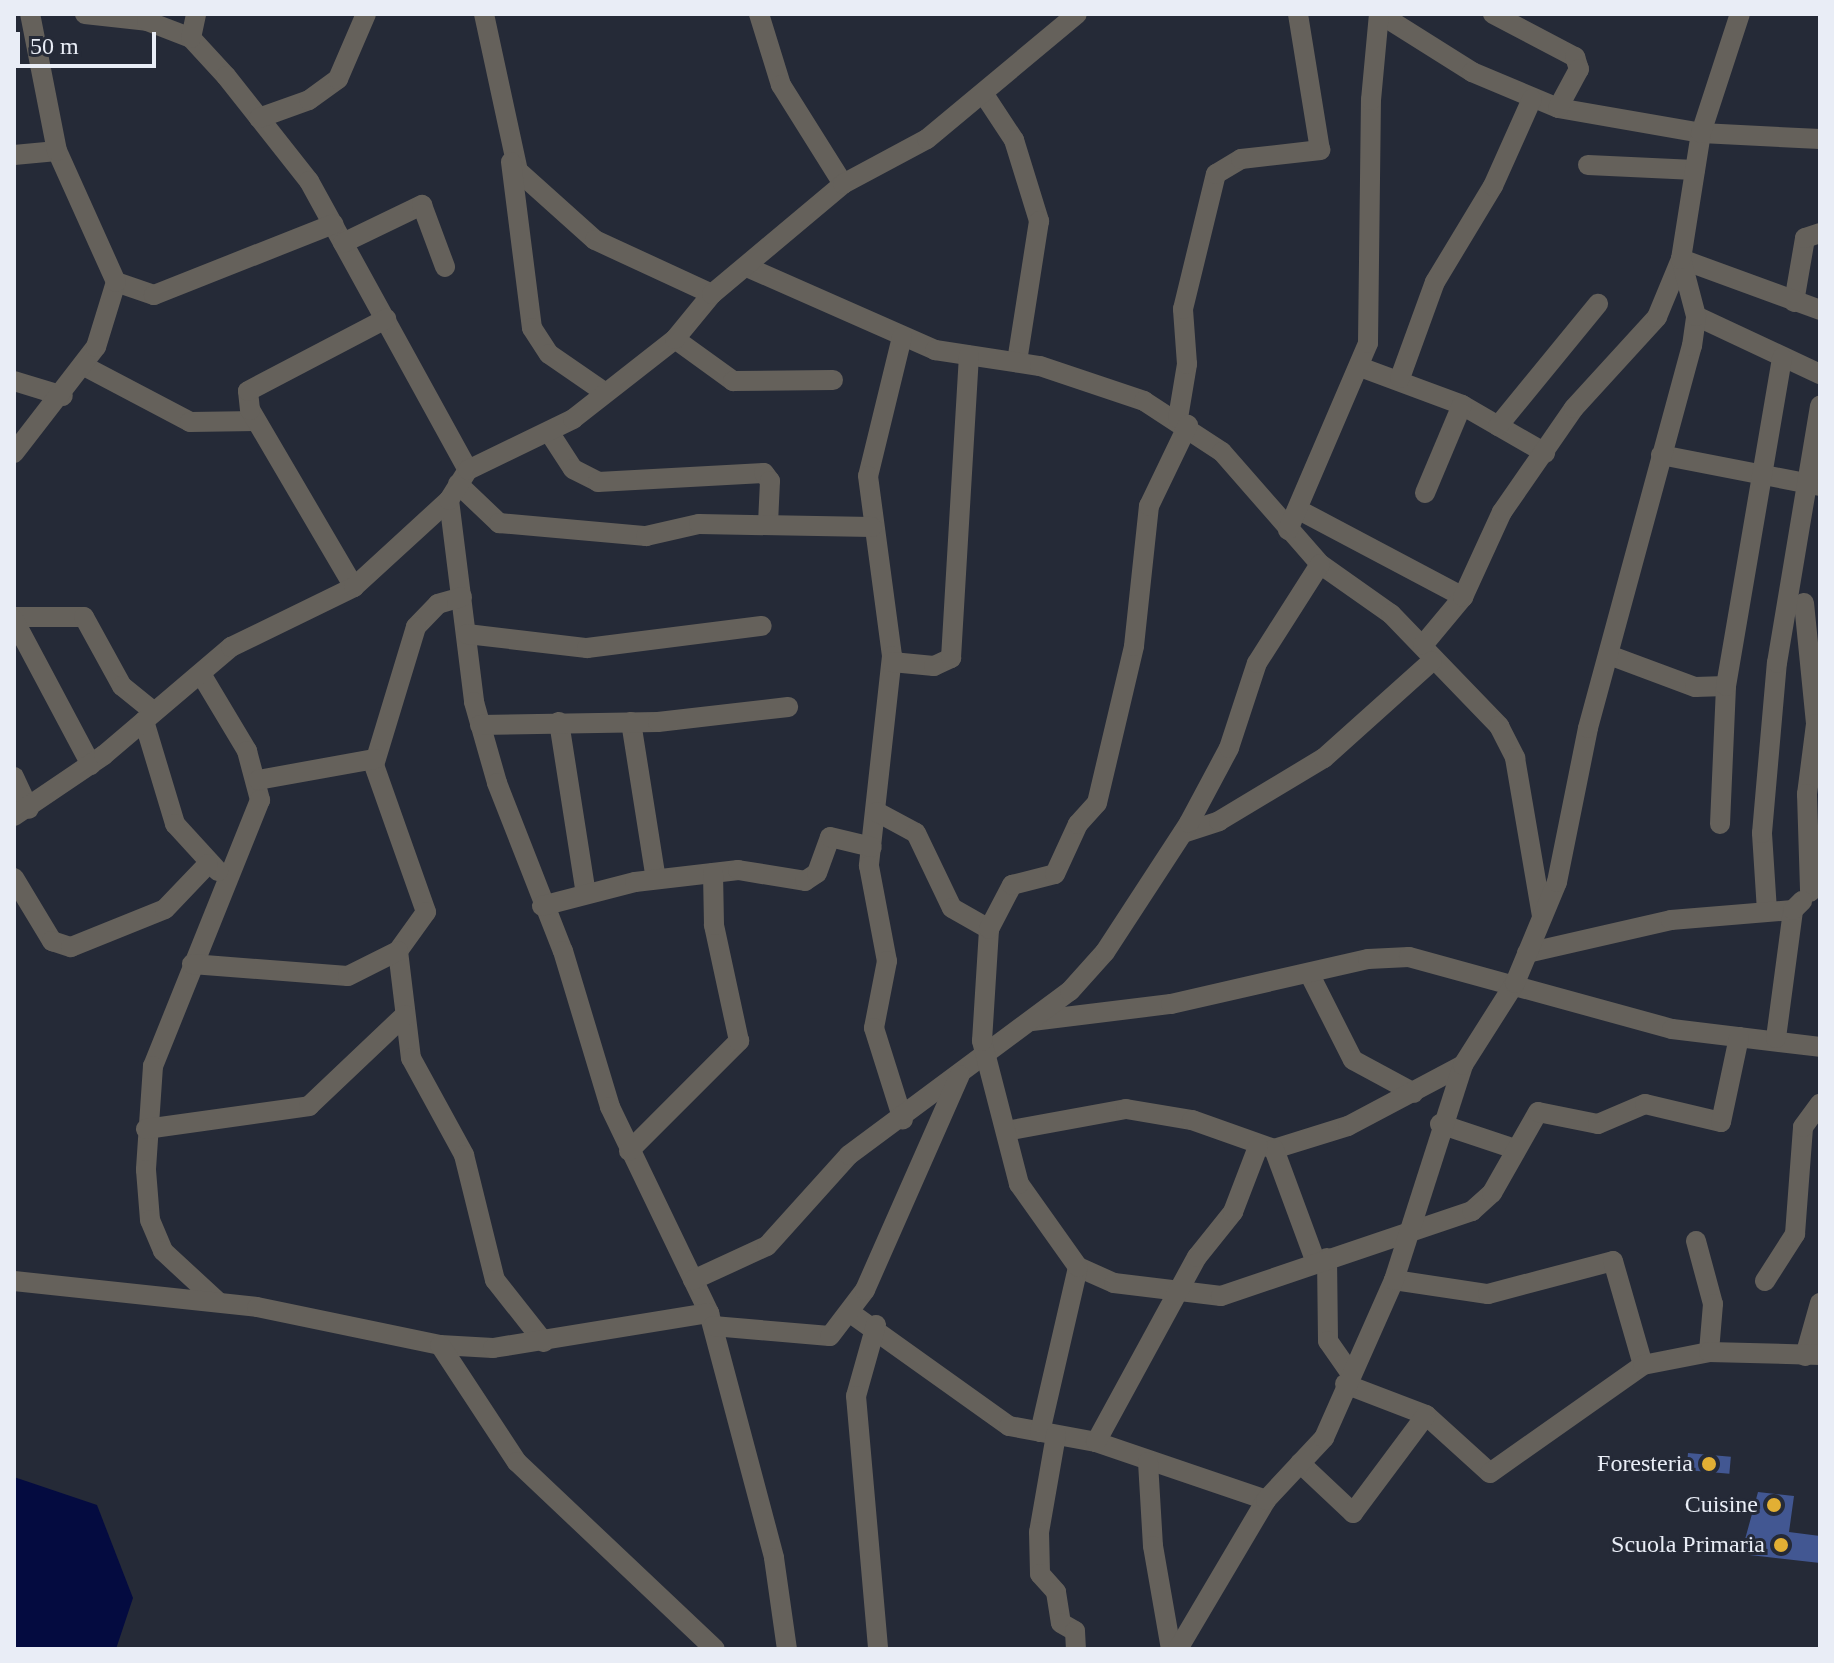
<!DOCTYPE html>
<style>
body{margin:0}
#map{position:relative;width:1834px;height:1663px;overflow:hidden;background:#252a37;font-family:"Times New Roman",serif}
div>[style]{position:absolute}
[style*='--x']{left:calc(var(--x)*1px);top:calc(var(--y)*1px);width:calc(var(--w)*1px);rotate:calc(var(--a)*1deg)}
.water>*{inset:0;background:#040b40}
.building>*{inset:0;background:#425792;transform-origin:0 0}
.minor>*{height:20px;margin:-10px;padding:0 10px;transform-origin:10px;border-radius:10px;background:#65615b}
.dots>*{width:22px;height:22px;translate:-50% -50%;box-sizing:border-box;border:4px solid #252a37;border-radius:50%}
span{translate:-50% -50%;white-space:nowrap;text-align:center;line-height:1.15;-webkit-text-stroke:6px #252a37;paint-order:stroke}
.poi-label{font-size:24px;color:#e9edf6}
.right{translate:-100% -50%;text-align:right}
.frame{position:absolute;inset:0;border:16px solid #e9edf6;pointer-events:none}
.scale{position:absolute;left:16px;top:32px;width:140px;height:36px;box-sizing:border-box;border:4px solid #e9edf6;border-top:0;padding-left:10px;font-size:24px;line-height:28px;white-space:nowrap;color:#e9edf6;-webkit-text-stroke:6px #252a37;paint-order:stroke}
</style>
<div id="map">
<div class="water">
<i style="clip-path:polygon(14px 1477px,97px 1505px,133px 1598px,116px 1649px,14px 1649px)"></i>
</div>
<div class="building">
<i style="left:1688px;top:1453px;width:43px;height:17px;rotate:5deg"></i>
<i style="clip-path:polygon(1758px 1492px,1794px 1496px,1789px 1532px,1820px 1536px,1820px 1563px,1741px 1554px)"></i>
</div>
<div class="minor">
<i style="--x:85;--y:14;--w:62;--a:6.4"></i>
<i style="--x:147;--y:21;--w:47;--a:21.1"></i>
<i style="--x:191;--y:38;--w:52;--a:47.4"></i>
<i style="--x:226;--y:76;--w:134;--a:51.7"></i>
<i style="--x:309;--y:181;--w:330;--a:61.2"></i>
<i style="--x:484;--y:14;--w:161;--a:77.8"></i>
<i style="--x:518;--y:171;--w:103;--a:41.9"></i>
<i style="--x:595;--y:240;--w:129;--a:24.8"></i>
<i style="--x:759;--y:14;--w:74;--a:72.8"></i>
<i style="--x:781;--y:85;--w:117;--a:57.9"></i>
<i style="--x:1380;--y:14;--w:109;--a:32.2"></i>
<i style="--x:1472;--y:72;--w:93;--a:22.7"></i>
<i style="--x:1558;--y:108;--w:145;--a:9.9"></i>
<i style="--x:1701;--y:133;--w:119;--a:2.9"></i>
<i style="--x:1493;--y:14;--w:93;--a:27.7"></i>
<i style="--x:1575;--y:57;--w:13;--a:72"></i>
<i style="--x:1579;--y:69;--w:44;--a:118.3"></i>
<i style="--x:191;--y:38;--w:25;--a:-78"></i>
<i style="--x:985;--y:96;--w:53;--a:56.6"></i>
<i style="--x:1014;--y:140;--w:85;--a:72.8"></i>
<i style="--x:1039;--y:221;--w:143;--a:98.9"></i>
<i style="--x:259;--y:118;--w:53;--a:-19.8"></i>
<i style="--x:309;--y:100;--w:36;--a:-36"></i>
<i style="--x:338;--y:79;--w:71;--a:-66.7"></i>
<i style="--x:14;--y:155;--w:43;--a:-5.3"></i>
<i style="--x:511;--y:162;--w:167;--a:82.8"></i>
<i style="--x:532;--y:328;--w:31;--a:57"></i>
<i style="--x:549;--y:354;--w:67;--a:34.6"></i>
<i style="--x:1588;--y:165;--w:107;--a:2.7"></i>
<i style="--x:343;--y:243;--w:88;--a:-25.7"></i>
<i style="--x:422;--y:205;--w:66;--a:69.6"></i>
<i style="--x:747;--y:267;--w:206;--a:23.8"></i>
<i style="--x:935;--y:350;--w:106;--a:8.7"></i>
<i style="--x:1040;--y:366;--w:110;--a:18.6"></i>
<i style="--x:1144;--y:401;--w:93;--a:33.2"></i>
<i style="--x:1222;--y:452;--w:149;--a:48.8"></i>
<i style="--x:1320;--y:564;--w:87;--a:35.2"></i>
<i style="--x:1391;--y:614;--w:156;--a:46"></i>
<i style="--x:1499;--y:726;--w:36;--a:63"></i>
<i style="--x:1515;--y:758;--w:160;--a:80.3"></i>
<i style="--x:116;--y:282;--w:40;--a:18.9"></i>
<i style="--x:154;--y:295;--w:193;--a:-21.6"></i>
<i style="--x:1794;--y:302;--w:65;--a:-80.2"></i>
<i style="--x:1805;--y:238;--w:16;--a:-18"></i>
<i style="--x:1696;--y:316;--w:137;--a:25.1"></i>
<i style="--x:902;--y:337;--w:143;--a:103.7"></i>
<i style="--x:868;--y:476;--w:182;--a:82.4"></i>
<i style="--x:892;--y:656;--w:211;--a:96.3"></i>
<i style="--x:869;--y:866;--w:97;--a:79.3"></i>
<i style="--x:887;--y:961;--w:68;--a:101"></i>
<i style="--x:874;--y:1028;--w:96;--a:72.5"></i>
<i style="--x:675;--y:339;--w:72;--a:35.9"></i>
<i style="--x:733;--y:381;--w:100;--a:-0.6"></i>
<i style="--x:84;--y:366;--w:120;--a:27.8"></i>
<i style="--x:190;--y:422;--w:66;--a:-0.9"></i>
<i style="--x:1360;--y:367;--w:109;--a:20.4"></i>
<i style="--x:1462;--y:405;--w:96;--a:30"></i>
<i style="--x:1400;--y:378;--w:102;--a:-70"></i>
<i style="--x:1435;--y:282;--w:112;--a:-58.9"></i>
<i style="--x:1493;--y:186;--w:95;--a:-65.9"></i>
<i style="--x:14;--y:381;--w:51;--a:17"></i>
<i style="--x:1178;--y:418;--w:55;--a:-80.5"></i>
<i style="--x:1187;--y:364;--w:55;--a:-94.2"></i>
<i style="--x:1183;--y:309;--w:139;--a:-76.3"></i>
<i style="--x:1216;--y:174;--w:29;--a:-31"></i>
<i style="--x:1241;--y:159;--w:80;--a:-6.5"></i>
<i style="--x:1320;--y:150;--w:138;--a:-99.2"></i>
<i style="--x:1498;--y:426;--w:158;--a:-50.7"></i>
<i style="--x:549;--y:432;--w:44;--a:57"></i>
<i style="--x:573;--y:469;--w:28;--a:27"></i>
<i style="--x:598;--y:482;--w:166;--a:-3.1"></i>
<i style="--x:764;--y:473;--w:10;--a:53"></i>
<i style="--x:770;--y:481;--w:42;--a:92.7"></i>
<i style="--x:14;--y:453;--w:134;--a:-52.3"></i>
<i style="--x:96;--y:347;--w:68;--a:-72.9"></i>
<i style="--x:116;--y:282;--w:144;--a:-114.2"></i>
<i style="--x:57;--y:151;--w:140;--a:-101.1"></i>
<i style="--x:1661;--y:455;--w:162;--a:11"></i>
<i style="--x:458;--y:484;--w:57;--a:43.6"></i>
<i style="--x:499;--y:523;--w:148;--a:5.1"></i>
<i style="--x:646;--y:536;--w:54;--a:-12.8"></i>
<i style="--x:699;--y:524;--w:173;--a:1"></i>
<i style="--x:1425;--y:493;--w:95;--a:-67.2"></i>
<i style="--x:449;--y:500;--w:204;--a:82.9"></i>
<i style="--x:474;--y:702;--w:84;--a:74.1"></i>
<i style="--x:497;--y:783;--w:180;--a:68.6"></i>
<i style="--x:563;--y:951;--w:163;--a:73.2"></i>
<i style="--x:610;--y:1107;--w:229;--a:64.3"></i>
<i style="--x:709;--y:1313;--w:253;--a:75.1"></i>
<i style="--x:774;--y:1558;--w:92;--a:81.9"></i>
<i style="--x:1299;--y:510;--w:186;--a:27.9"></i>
<i style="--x:1288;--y:530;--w:203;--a:-66.8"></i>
<i style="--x:1368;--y:343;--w:243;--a:-89.3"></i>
<i style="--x:1371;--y:100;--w:86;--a:-84.7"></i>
<i style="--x:354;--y:587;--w:205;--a:-120.4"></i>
<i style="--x:250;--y:410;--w:19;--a:-96"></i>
<i style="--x:248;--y:391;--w:156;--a:-27.6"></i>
<i style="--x:462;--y:597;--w:25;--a:164"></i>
<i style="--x:438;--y:604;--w:32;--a:134"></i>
<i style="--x:416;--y:627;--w:144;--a:106.9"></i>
<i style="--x:374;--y:765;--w:156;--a:70.5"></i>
<i style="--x:426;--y:912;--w:48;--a:125.7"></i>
<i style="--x:398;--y:951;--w:108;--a:83.1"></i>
<i style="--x:411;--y:1058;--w:111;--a:61.3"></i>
<i style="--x:464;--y:1155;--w:129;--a:76.1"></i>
<i style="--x:495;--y:1280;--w:79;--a:51.7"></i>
<i style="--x:1804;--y:603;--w:122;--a:84.3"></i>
<i style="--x:1816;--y:724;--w:71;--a:97.3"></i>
<i style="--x:1807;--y:794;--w:98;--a:88.2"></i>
<i style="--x:14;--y:617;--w:70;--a:0"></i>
<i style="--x:84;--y:617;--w:79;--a:61.2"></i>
<i style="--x:122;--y:686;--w:41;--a:39.1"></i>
<i style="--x:14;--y:620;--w:164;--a:62"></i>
<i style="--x:467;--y:634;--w:121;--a:6.7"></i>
<i style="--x:587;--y:648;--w:176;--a:-7.2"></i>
<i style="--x:1423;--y:645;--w:62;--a:-50.2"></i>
<i style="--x:1463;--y:597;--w:94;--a:-65.4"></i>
<i style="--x:1502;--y:512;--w:126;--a:-55.3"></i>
<i style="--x:1574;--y:408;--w:123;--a:-47.6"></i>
<i style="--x:1657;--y:317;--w:63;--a:-67.5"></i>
<i style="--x:1681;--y:259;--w:148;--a:20.1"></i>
<i style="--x:1609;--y:655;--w:92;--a:20.4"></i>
<i style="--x:1695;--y:687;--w:31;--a:-2"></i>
<i style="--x:892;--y:662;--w:42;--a:5.4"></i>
<i style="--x:934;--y:666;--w:19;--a:-25"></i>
<i style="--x:951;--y:658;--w:303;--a:-86.6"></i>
<i style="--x:201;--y:674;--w:90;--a:59.1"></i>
<i style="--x:247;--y:751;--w:51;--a:75.1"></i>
<i style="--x:260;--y:800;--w:287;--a:111.9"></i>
<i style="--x:153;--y:1066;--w:104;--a:93.9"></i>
<i style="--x:146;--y:1170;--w:50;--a:85.4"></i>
<i style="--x:150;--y:1220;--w:34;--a:67"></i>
<i style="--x:163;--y:1251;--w:75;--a:42.8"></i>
<i style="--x:144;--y:721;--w:108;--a:73.2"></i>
<i style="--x:175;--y:824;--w:64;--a:47.5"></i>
<i style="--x:559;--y:722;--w:174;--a:81.1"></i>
<i style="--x:631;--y:722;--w:159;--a:81"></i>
<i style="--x:480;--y:725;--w:178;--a:-1"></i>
<i style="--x:658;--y:722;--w:131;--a:-6.6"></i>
<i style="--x:14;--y:777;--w:35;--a:65"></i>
<i style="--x:258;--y:780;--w:119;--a:-10.2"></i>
<i style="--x:877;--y:812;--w:44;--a:28.3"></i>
<i style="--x:916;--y:833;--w:83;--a:64.4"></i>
<i style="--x:952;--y:908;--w:43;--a:29.6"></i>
<i style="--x:14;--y:816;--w:109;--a:-34.1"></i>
<i style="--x:104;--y:755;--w:167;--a:-40.4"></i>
<i style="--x:231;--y:647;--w:137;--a:-26"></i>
<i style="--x:354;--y:587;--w:129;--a:-42.5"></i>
<i style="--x:449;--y:500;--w:36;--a:-58"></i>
<i style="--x:468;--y:470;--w:117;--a:-25.9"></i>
<i style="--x:573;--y:419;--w:130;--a:-38.1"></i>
<i style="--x:675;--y:339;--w:58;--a:-50.6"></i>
<i style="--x:712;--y:294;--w:171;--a:-40"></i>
<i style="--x:843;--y:184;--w:95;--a:-28.2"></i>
<i style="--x:927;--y:139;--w:195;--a:-39.8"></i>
<i style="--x:1720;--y:824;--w:138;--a:-87.5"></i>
<i style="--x:1726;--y:686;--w:333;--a:-80.3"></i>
<i style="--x:1183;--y:833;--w:38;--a:-18"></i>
<i style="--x:1219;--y:821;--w:122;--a:-31"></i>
<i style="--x:1324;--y:758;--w:145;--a:-41.9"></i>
<i style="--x:14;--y:878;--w:74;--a:58.9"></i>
<i style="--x:52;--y:941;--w:20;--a:18"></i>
<i style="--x:71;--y:947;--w:101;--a:-22"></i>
<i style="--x:165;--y:909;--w:62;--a:-46.3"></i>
<i style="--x:542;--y:906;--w:96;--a:-14.5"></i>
<i style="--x:635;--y:882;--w:104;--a:-6.6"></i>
<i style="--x:738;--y:870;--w:68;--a:9.3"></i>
<i style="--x:805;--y:881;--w:14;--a:-34"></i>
<i style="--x:817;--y:873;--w:38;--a:-70"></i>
<i style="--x:830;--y:837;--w:43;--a:13.4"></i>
<i style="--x:1767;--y:911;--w:78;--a:-93.7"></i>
<i style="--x:1762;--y:833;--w:171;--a:-85"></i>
<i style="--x:1777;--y:663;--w:261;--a:-80.5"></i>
<i style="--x:1527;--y:953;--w:148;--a:-12.9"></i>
<i style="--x:1671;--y:920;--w:122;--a:-4.7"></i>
<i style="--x:192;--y:964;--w:156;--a:4.4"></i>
<i style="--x:348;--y:976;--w:56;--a:-26.6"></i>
<i style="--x:1310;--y:975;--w:95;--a:63.2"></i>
<i style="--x:1353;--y:1060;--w:69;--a:28.4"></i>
<i style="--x:1032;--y:1021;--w:140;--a:-7"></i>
<i style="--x:1171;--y:1004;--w:202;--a:-12.9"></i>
<i style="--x:1368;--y:959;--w:41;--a:-2.8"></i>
<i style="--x:1409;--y:957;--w:273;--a:15.3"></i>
<i style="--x:1672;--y:1029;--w:149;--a:6.9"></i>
<i style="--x:1776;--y:1038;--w:129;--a:-82.4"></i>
<i style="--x:1793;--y:910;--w:13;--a:-45"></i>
<i style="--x:1440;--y:1124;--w:79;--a:18.4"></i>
<i style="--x:146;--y:1129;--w:165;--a:-8"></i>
<i style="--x:309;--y:1106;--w:132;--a:-43.5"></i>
<i style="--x:1006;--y:1131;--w:122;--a:-10.4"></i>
<i style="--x:1126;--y:1109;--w:67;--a:9.5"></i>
<i style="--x:1192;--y:1120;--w:87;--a:19.5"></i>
<i style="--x:1274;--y:1149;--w:77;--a:-17.3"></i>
<i style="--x:1348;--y:1126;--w:130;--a:-27.9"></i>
<i style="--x:1274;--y:1149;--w:118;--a:69.7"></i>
<i style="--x:629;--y:1151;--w:156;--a:-45"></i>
<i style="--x:739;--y:1041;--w:119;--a:-102.2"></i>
<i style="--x:714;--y:925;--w:52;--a:-91.1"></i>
<i style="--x:1696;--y:1241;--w:65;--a:74.9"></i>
<i style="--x:1713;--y:1304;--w:48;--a:94.8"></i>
<i style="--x:1327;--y:1258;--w:83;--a:89.3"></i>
<i style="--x:1328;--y:1341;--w:40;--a:55.1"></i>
<i style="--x:1078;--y:1267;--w:39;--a:24"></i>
<i style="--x:1114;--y:1283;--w:108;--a:6.9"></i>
<i style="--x:1221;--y:1296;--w:265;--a:-18.7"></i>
<i style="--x:1472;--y:1211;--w:27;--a:-42"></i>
<i style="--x:1492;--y:1193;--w:93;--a:-60.4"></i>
<i style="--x:1538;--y:1112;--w:61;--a:11.3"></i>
<i style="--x:1598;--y:1124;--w:51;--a:-23.1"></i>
<i style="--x:1645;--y:1104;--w:78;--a:13.3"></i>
<i style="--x:1721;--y:1122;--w:87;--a:-78"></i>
<i style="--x:693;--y:1280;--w:81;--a:-24.7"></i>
<i style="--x:767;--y:1246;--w:122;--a:-48"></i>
<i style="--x:849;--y:1155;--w:275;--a:-36.6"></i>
<i style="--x:1070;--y:991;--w:52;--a:-48.1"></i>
<i style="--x:1105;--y:952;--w:154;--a:-56.9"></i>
<i style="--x:1189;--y:823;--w:85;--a:-61.9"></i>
<i style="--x:1229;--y:748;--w:89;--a:-71.8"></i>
<i style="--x:1257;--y:663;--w:117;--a:-57.5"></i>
<i style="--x:1394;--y:1280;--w:95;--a:8.5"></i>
<i style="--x:1488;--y:1294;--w:129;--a:-14.8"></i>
<i style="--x:1613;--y:1261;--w:108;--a:73.9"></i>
<i style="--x:14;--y:1281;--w:244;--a:6.1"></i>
<i style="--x:257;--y:1307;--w:187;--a:11.7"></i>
<i style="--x:440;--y:1345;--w:53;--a:3.2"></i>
<i style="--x:493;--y:1348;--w:219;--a:-9.2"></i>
<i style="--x:1765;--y:1281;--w:56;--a:-57.4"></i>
<i style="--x:1795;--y:1234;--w:107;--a:-85.7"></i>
<i style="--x:1803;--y:1127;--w:29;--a:-54"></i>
<i style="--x:852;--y:1314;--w:193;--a:35.5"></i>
<i style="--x:1009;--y:1426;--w:88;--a:10.4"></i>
<i style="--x:1096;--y:1442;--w:180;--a:18.8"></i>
<i style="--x:876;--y:1325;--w:74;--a:105.7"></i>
<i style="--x:856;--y:1396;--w:254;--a:85"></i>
<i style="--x:713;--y:1326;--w:117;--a:4.9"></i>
<i style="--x:830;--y:1336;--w:58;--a:-52.7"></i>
<i style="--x:865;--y:1290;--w:235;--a:-66.2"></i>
<i style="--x:440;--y:1345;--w:140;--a:56.7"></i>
<i style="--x:517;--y:1462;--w:272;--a:43.4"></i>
<i style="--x:1805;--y:1356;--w:55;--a:-74.2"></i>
<i style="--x:1345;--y:1384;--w:87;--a:20.9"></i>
<i style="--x:1426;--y:1415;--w:86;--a:42.2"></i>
<i style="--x:1490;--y:1473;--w:187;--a:-35.2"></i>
<i style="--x:1643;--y:1365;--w:67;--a:-11.1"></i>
<i style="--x:1709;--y:1352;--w:111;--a:1.5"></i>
<i style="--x:1040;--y:1432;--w:169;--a:-77"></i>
<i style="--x:1078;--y:1267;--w:102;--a:-125.4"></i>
<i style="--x:1019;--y:1184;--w:148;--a:-104.5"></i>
<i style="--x:982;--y:1041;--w:112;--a:-86.4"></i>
<i style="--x:989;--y:929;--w:50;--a:-62.4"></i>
<i style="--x:1012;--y:885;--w:44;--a:-14.3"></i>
<i style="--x:1055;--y:874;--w:55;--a:-65.3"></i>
<i style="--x:1078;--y:824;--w:28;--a:-48"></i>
<i style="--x:1097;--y:803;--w:161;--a:-76.7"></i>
<i style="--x:1134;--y:646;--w:141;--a:-83.9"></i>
<i style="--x:1149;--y:506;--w:90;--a:-64.3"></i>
<i style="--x:1056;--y:1435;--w:98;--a:99.9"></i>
<i style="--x:1039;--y:1532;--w:42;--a:88.6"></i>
<i style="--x:1040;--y:1574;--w:24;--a:48"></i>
<i style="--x:1056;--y:1592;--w:31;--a:81"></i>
<i style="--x:1061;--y:1623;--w:16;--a:30"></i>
<i style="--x:1075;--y:1631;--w:18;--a:87"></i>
<i style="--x:1096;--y:1442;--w:211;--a:-61.4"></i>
<i style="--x:1197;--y:1257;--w:58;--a:-51.3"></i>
<i style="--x:1233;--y:1212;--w:70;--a:-69"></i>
<i style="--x:1148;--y:1462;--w:84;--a:86.6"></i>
<i style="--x:1153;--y:1546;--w:105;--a:80.1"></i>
<i style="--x:1300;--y:1463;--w:73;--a:43.3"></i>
<i style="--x:1353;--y:1513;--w:122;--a:-53.3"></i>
<i style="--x:1178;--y:1649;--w:173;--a:-59.4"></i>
<i style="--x:1266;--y:1500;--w:85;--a:-46.9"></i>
<i style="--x:1324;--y:1438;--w:173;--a:-66.1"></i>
<i style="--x:1394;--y:1280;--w:226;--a:-72.2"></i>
<i style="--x:1463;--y:1065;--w:97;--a:-57.6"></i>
<i style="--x:1515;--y:983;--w:109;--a:-67.4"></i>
<i style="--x:1557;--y:882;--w:157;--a:-78.6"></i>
<i style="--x:1588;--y:728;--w:396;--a:-74.8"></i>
<i style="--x:1692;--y:346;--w:30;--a:-82"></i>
<i style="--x:1696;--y:316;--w:59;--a:-104.7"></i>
<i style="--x:1681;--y:259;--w:128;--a:-81"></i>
<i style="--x:1701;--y:133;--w:125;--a:-71.9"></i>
</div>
<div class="dots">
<i style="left:1709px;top:1464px;background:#e2af34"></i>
<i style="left:1774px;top:1505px;background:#e2af34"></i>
<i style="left:1781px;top:1545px;background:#e2af34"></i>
</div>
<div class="poi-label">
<span class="right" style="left:1693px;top:1464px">Foresteria</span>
<span class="right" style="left:1758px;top:1505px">Cuisine</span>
<span class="right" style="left:1765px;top:1545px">Scuola Primaria</span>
</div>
<div class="frame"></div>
<div class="scale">50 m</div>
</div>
